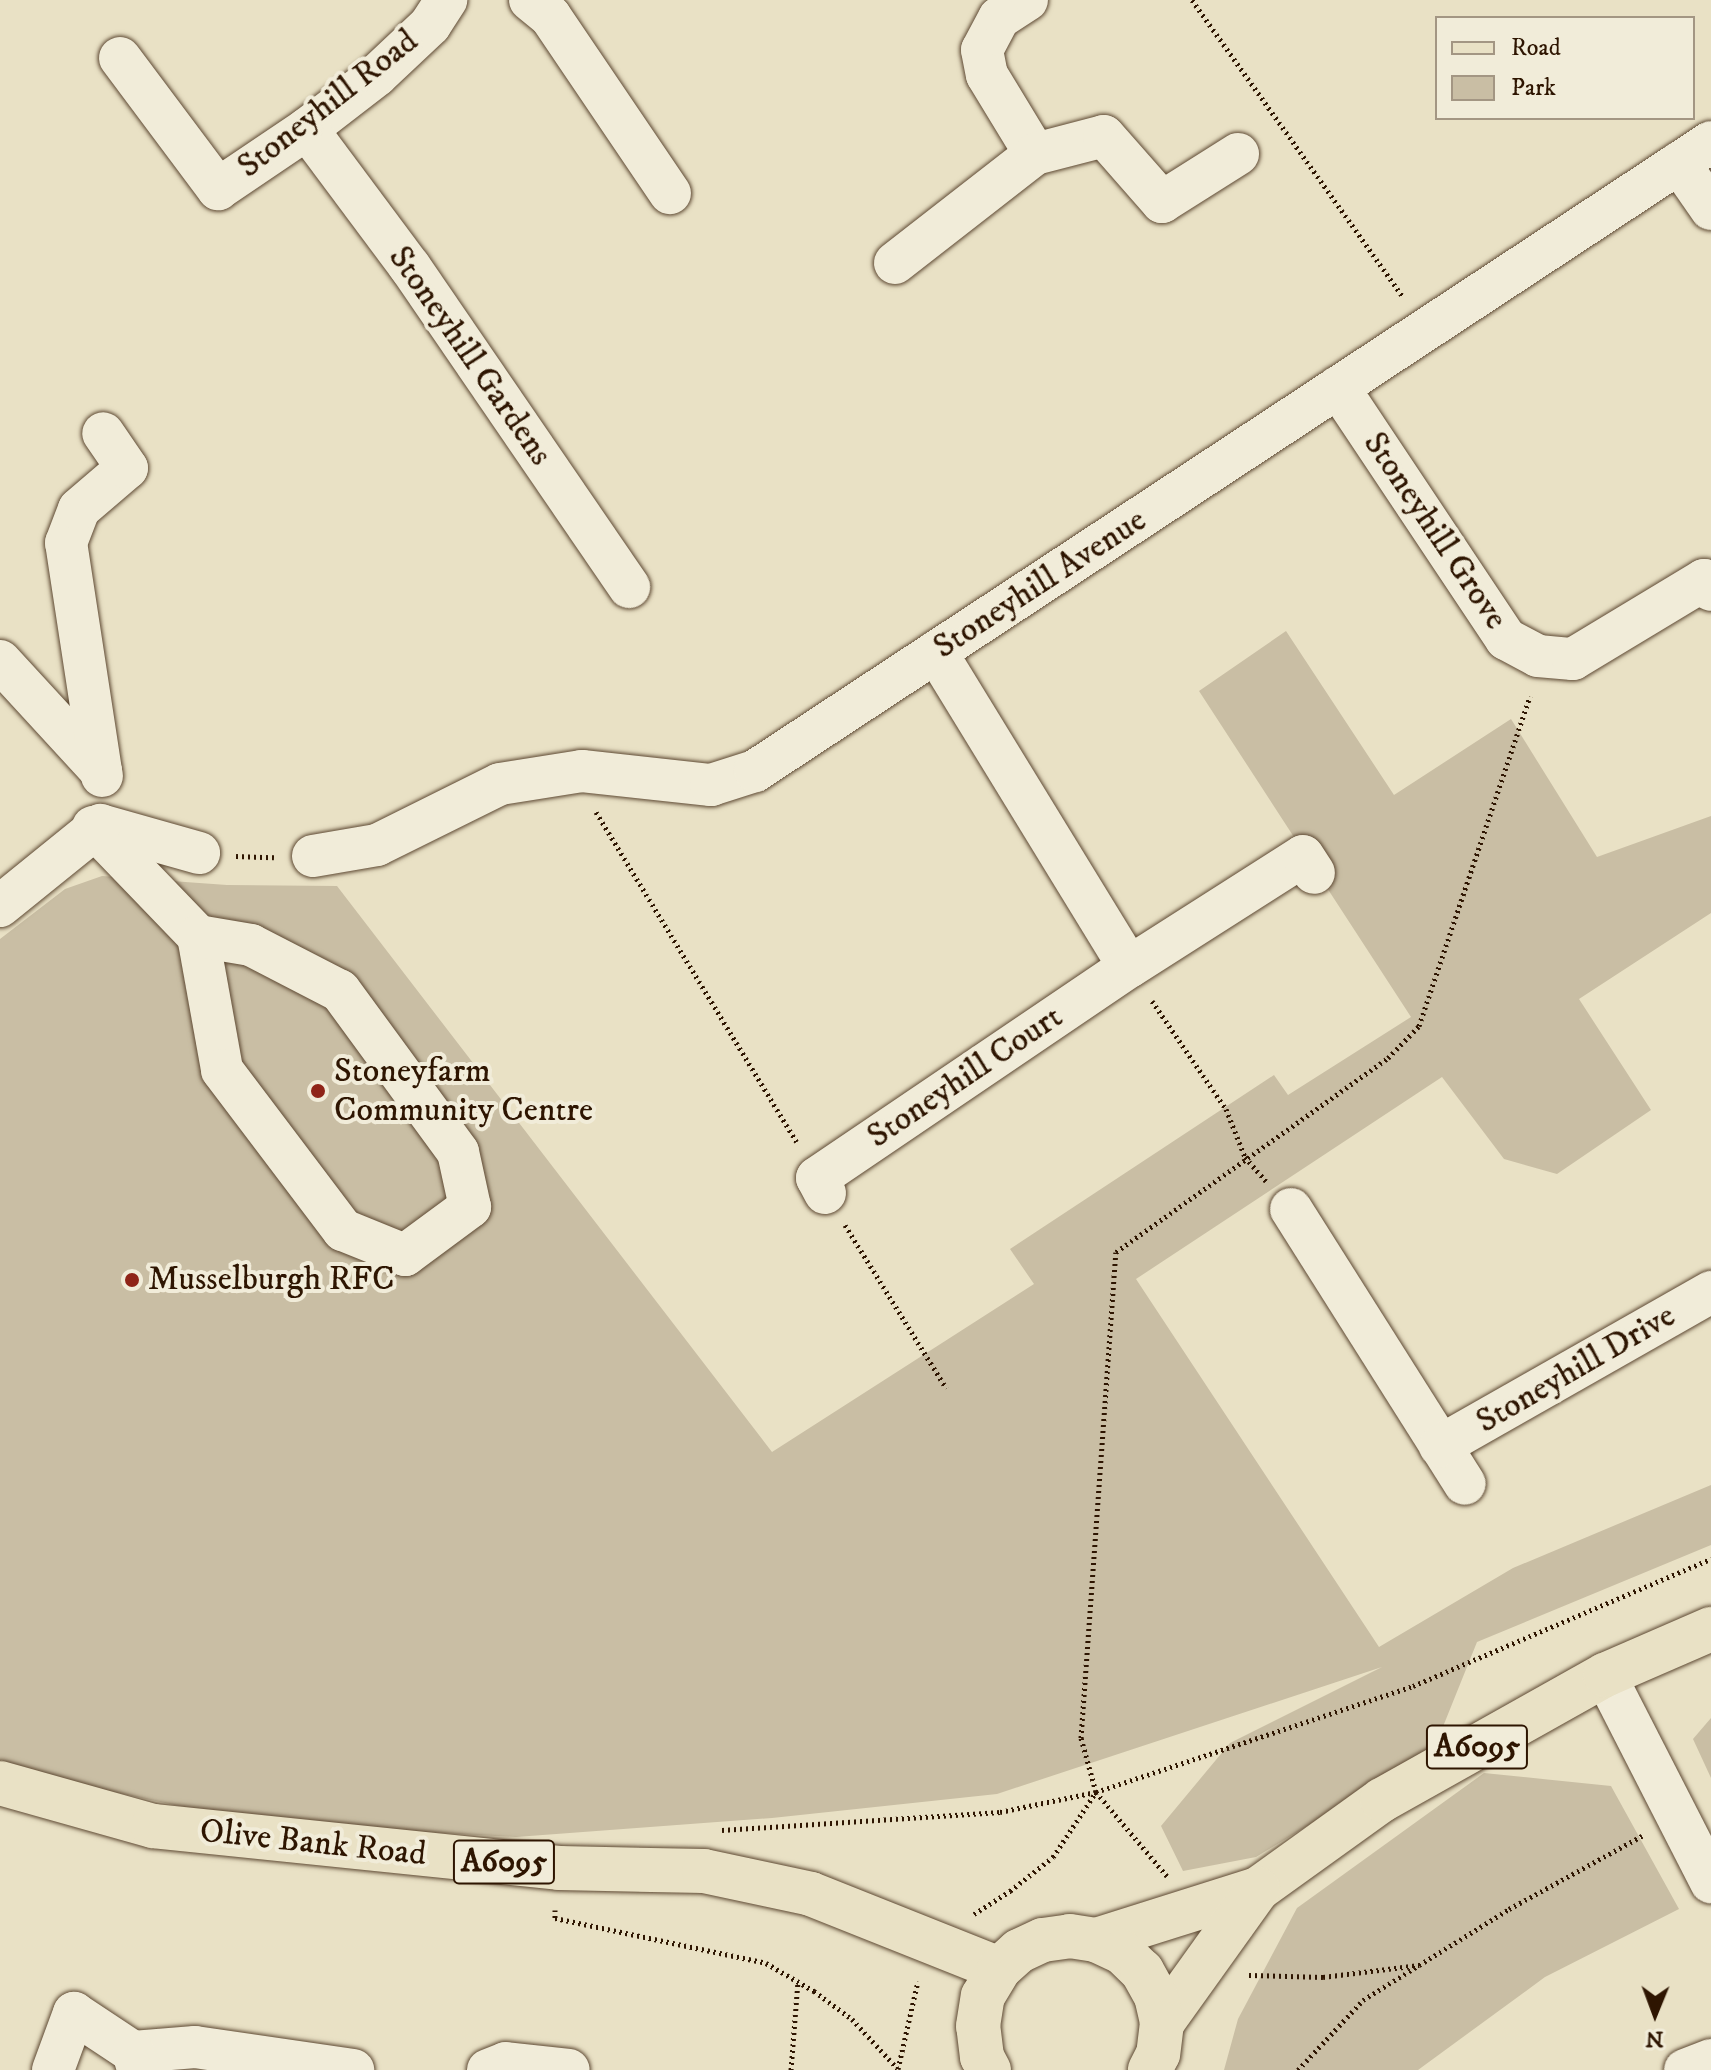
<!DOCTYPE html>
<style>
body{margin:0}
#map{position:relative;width:1711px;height:2070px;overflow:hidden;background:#e9e1c5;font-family:"IM FELL DW Pica",serif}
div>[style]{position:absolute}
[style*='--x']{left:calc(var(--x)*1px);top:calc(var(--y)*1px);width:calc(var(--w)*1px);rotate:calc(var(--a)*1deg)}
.green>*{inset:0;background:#c9bea4}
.path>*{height:5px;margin-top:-2.5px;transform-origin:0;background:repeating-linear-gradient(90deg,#2e1501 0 2px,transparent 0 6px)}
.roads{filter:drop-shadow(0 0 2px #5d4832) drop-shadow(0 0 2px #5d4832)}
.minor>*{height:42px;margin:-21px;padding:0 21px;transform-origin:21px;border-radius:21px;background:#f1ecd9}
.major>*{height:44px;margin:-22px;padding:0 22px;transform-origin:22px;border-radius:22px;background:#e9e1c5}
.dots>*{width:22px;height:22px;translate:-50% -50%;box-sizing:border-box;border:4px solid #f1ecd9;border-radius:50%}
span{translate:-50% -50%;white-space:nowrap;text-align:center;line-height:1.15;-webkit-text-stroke:8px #f1ecd9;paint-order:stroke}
.shield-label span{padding:2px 6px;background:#f1ecd9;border:2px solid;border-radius:6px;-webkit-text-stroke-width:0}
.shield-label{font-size:32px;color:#2e1501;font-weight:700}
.street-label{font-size:34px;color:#2e1501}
.poi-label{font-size:34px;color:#2e1501}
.left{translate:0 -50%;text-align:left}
.legend{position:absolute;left:1435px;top:16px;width:260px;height:104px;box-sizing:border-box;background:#f1ecd9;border:2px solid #a39683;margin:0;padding:10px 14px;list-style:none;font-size:24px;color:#2e1501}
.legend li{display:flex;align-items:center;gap:16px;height:40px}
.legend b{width:40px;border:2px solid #a39683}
.north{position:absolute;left:1615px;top:1974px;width:80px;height:80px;-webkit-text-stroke:6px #f1ecd9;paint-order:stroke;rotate:181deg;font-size:22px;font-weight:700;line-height:32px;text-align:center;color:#2e1501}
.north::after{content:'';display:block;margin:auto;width:28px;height:36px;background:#2e1501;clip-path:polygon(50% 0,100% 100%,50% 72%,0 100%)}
</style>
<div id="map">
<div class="green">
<i style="clip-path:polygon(1286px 631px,1394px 795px,1511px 719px,1597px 857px,1711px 816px,1711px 913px,1579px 999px,1651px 1110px,1557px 1174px,1504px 1159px,1442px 1077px,1136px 1279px,1379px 1647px,1513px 1568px,1711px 1485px,1711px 1545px,1477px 1642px,1434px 1749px,1256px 1857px,1183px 1871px,1161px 1826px,1230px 1743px,1382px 1667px,997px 1794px,772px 1818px,516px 1837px,260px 1823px,0 1768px,0 939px,65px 889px,102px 876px,227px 885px,337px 886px,772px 1452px,1034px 1284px,1010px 1249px,1274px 1075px,1288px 1095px,1411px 1017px,1199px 691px)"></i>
<i style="clip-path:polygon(1711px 1718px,1711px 1778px,1693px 1739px)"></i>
<i style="clip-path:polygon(1484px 1773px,1611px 1786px,1679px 1909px,1545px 1977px,1418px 2070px,1224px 2070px,1238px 2019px,1297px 1908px)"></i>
</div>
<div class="path">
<i style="--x:1192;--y:0;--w:363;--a:54.6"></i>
<i style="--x:596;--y:812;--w:386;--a:58.7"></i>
<i style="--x:236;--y:856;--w:38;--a:2"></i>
<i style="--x:1152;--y:1001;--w:131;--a:55.6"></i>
<i style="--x:1226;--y:1109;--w:52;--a:68.4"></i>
<i style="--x:1245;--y:1157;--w:32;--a:49"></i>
<i style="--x:845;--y:1225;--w:192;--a:58.2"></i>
<i style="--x:1096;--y:1792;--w:56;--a:-105.5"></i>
<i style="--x:1081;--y:1738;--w:487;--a:-85.9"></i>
<i style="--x:1116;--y:1252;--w:334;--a:-35.5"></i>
<i style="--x:1388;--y:1058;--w:45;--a:-45.9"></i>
<i style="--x:1419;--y:1026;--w:348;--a:-71.4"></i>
<i style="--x:722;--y:1830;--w:279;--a:-3.7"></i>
<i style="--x:1000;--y:1812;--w:98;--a:-11.8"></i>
<i style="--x:1096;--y:1792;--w:334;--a:-18.5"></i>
<i style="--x:1413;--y:1686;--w:324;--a:-23.1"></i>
<i style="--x:555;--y:1910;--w:8;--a:90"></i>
<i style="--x:555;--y:1918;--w:216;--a:12"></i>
<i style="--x:766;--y:1963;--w:56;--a:30.3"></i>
<i style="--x:814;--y:1991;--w:47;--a:36.4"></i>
<i style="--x:852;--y:2019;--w:67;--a:47.4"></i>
<i style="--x:974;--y:1914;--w:43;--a:-32.6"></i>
<i style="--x:1010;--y:1891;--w:55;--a:-38.3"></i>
<i style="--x:1053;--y:1857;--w:78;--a:-56.5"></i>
<i style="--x:1096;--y:1792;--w:110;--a:49.8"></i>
<i style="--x:1249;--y:1975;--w:74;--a:1.5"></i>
<i style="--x:1323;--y:1977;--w:97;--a:-7.1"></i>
<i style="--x:898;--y:2069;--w:90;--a:-77.2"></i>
<i style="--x:791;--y:2070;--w:88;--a:-85.5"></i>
<i style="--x:1298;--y:2070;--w:96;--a:-47.1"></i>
<i style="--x:1363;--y:2000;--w:172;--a:-31.9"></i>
<i style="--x:1509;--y:1909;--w:152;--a:-28.8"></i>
</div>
<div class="roads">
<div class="minor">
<i style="--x:530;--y:0;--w:26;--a:39"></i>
<i style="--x:550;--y:16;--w:214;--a:55.9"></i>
<i style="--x:1027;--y:0;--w:33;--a:147"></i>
<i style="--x:999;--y:18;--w:36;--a:118"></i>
<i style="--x:982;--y:50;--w:25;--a:79"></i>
<i style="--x:987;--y:75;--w:92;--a:58.7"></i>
<i style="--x:120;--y:58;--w:164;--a:53.2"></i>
<i style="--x:218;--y:189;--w:107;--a:-34"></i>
<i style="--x:307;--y:129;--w:88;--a:-37.6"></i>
<i style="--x:377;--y:75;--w:73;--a:-43.3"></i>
<i style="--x:430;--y:25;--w:30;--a:-57"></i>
<i style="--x:307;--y:129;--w:172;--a:53.3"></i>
<i style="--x:410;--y:267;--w:388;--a:55.6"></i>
<i style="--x:1679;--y:163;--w:56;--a:55.2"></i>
<i style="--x:895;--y:263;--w:177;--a:-37.9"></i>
<i style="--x:1035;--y:154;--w:71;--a:-14.6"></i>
<i style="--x:1104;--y:136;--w:88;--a:48.7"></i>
<i style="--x:1162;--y:202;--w:90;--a:-32.3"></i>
<i style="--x:1338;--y:387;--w:303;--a:56.3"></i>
<i style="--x:1506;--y:639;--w:36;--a:28"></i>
<i style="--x:1538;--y:656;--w:35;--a:5"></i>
<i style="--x:1573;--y:659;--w:153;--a:-31.1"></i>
<i style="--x:1704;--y:580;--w:12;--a:55"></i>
<i style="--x:936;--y:652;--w:369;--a:58.5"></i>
<i style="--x:0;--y:661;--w:149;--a:47.4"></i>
<i style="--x:101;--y:771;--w:5;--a:79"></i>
<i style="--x:101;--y:771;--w:231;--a:-98.7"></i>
<i style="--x:66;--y:543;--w:36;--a:-69"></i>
<i style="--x:79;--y:509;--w:63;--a:-40.5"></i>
<i style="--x:127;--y:468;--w:42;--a:-124.4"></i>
<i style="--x:100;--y:825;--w:103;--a:15.8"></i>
<i style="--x:93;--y:827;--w:151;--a:46.1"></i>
<i style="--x:198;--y:936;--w:136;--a:79.8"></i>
<i style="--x:222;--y:1070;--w:201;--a:52.9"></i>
<i style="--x:343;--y:1230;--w:67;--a:22"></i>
<i style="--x:405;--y:1255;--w:81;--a:-36.4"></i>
<i style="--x:470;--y:1207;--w:56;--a:-102.3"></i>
<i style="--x:458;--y:1152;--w:200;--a:-126.2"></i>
<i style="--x:340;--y:991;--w:100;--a:-152.7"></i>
<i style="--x:251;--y:945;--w:54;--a:-170.4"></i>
<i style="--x:313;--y:856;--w:65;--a:-9.8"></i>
<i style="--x:377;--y:845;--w:137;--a:-26.4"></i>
<i style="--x:500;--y:784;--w:83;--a:-9"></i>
<i style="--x:582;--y:771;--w:130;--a:6.2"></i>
<i style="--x:711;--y:785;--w:46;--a:-17.7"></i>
<i style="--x:755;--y:771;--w:1144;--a:-33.34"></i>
<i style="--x:0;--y:906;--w:129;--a:-39"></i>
<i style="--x:825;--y:1193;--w:17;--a:-118"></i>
<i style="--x:817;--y:1178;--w:377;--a:-34.1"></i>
<i style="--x:1129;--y:967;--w:206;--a:-32.5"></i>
<i style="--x:1303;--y:856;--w:20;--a:57"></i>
<i style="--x:1291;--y:1209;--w:325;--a:57.7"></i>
<i style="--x:1440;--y:1446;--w:312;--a:-29.6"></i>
<i style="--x:1605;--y:1675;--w:233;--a:62.9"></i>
<i style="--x:133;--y:2052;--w:62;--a:-4.6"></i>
<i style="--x:195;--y:2047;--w:160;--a:8.3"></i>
<i style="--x:53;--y:2070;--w:61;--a:-69.8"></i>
<i style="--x:74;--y:2013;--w:71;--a:33.5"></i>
<i style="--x:133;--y:2052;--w:19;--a:74"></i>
<i style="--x:488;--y:2070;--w:19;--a:-21"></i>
<i style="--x:506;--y:2063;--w:63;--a:6.3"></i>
<i style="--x:1685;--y:2070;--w:28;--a:-21"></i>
</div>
<div class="major">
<i style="--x:0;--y:1783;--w:159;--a:15.7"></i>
<i style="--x:153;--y:1826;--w:408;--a:5.9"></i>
<i style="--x:559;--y:1868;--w:145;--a:1.2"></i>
<i style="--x:704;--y:1871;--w:109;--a:12.1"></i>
<i style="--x:811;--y:1894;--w:202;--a:21.7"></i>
<i style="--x:1096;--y:1940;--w:170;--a:-17.5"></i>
<i style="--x:1258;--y:1889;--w:153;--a:-35.7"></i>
<i style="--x:1382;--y:1800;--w:256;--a:-29.3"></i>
<i style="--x:1605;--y:1675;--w:116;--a:-23.5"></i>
<i style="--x:1162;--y:2023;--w:165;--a:-54.4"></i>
<i style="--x:989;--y:2070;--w:15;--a:-118"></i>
<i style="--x:982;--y:2057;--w:31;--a:-97"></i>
<i style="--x:978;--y:2026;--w:30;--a:-81"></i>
<i style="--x:983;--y:1996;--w:31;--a:-59"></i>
<i style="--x:999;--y:1969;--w:27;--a:-42"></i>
<i style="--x:1019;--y:1951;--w:26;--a:-25"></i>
<i style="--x:1043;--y:1940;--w:27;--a:-8"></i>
<i style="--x:1070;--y:1936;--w:26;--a:9"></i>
<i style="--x:1096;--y:1940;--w:29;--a:25"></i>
<i style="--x:1122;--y:1952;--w:28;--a:44"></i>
<i style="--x:1142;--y:1971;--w:29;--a:61"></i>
<i style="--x:1156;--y:1996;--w:28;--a:77"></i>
<i style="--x:1162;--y:2023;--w:31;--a:97"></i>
<i style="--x:1158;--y:2054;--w:18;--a:117"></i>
</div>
</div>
<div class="dots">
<i style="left:318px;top:1091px;background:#8f2418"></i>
<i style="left:132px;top:1280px;background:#8f2418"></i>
</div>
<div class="shield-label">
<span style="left:1477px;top:1747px">A6095</span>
<span style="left:504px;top:1862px">A6095</span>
</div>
<div class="street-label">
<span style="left:328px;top:104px;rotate:-38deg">Stoneyhill Road</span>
<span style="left:470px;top:356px;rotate:55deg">Stoneyhill Gardens</span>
<span style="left:1435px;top:531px;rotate:56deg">Stoneyhill Grove</span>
<span style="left:1040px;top:584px;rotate:-33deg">Stoneyhill Avenue</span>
<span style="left:965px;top:1077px;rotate:-34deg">Stoneyhill Court</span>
<span style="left:1576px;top:1369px;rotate:-30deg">Stoneyhill Drive</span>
<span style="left:313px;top:1843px;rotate:6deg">Olive Bank Road</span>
</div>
<div class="poi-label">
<span class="left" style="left:334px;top:1091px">Stoneyfarm<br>Community Centre</span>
<span class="left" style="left:148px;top:1280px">Musselburgh RFC</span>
</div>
<ul class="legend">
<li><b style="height:10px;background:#e9e1c5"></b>Road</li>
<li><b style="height:22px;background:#c9bea4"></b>Park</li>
</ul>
<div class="north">N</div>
</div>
